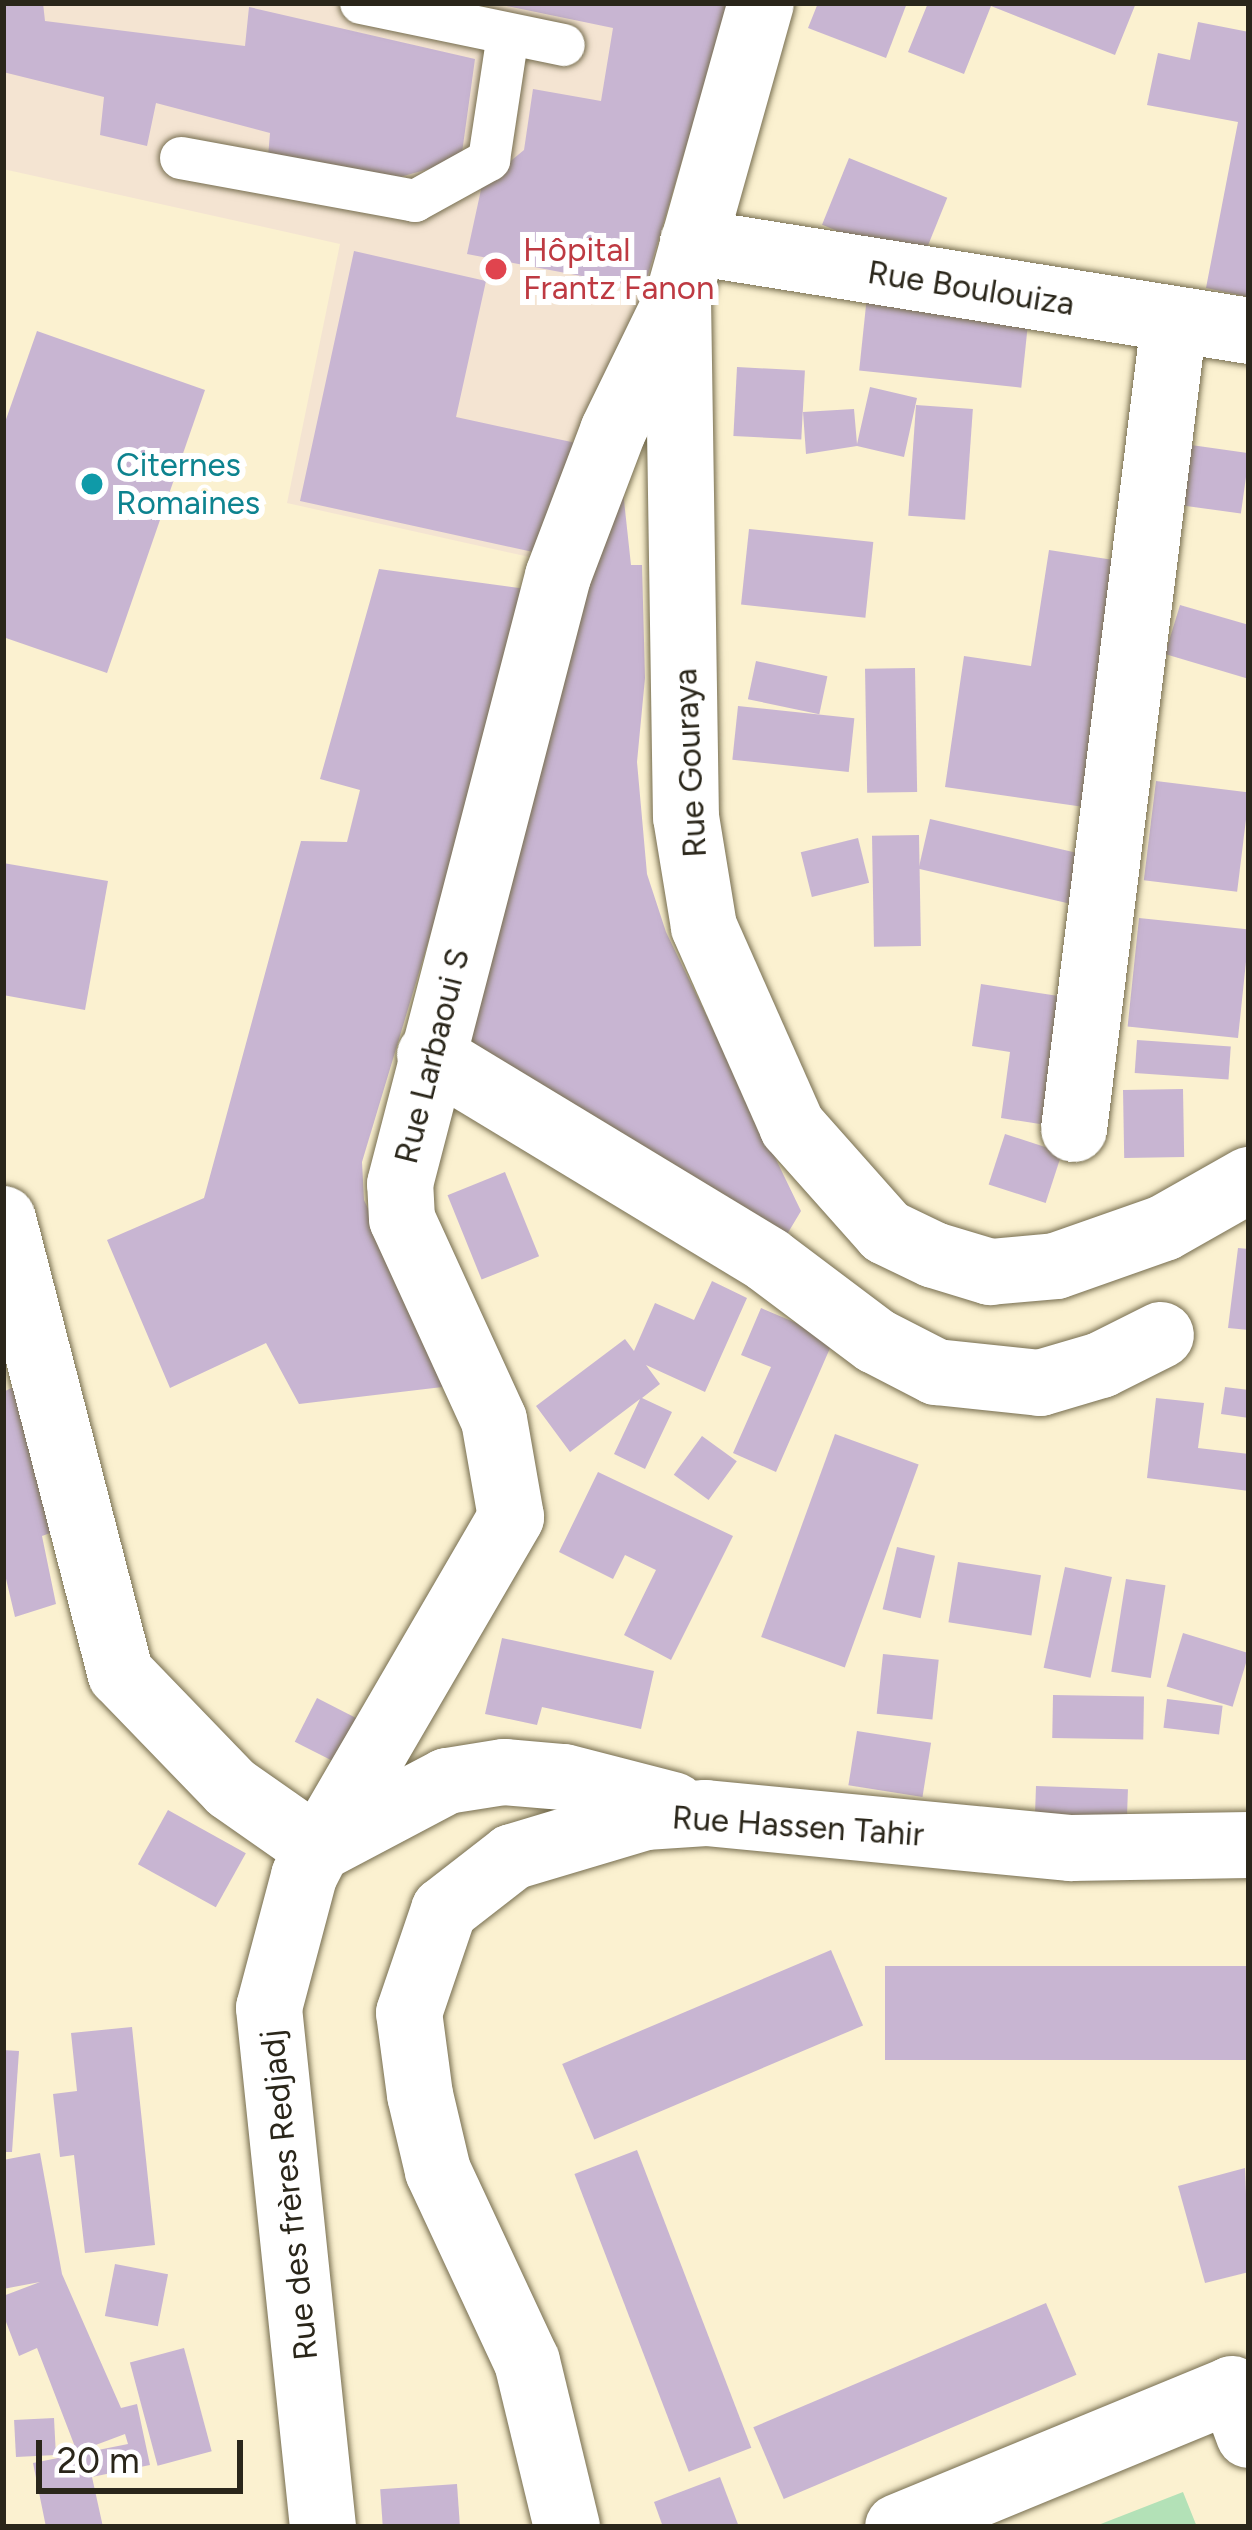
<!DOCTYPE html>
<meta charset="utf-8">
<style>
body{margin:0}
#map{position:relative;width:1252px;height:2530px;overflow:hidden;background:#fbf1d0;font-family:Figtree,sans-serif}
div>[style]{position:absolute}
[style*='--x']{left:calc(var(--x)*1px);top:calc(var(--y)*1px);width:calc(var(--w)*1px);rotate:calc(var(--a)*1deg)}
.medical>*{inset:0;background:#f4e4d2}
.green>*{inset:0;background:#b3e1b7}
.building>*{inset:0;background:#c8b5d2;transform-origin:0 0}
.roads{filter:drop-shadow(0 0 3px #766d4f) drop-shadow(0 0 3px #766d4f)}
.service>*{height:42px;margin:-21px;padding:0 21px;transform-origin:21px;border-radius:21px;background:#fff}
.minor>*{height:66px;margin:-33px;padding:0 33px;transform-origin:33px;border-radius:33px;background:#fff}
.dots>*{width:33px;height:33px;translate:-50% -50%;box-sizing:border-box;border:6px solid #fff;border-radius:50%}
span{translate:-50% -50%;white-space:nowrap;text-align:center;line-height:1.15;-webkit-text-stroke:12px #fff;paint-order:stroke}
.health-label{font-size:33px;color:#be3a42}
.left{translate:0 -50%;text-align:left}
.street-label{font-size:33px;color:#2a261a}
.culture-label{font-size:33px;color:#0d838f}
.frame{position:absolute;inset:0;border:6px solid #2a261a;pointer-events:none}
.scale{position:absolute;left:36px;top:2440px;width:207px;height:54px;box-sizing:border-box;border:6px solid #2a261a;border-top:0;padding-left:15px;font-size:36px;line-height:42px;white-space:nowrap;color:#2a261a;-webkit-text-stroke:9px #fff;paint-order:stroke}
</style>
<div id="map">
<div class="medical">
<i style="clip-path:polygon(3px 3px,738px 3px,649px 294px,543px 560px,287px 503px,340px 244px,3px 169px)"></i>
</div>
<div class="green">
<i style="clip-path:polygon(1183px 2492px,1197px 2527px,1093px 2527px)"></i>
</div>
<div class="building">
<i style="clip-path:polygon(3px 3px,43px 3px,45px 21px,245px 46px,249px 7px,475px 59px,461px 160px,382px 182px,268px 157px,270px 133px,156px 103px,147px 146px,100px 135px,104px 97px,3px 72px)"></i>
<i style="clip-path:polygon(492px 3px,729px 3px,644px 288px,467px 254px,482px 185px,524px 150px,533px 89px,601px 101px,613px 28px)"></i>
<i style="clip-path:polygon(818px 3px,907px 3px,886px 58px,808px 28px)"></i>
<i style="clip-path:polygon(928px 3px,1136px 3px,1115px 55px,991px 6px,964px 74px,908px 52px)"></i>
<i style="clip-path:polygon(1198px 22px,1249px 32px,1249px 297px,1206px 288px,1238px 122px,1147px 105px,1158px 53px,1190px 60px)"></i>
<i style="left:849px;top:158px;width:106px;height:72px;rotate:22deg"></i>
<i style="clip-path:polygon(354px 251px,486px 281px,456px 417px,576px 443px,533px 552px,300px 501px)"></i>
<i style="left:867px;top:296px;width:163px;height:75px;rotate:6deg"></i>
<i style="clip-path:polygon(37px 331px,205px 390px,107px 673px,3px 637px,3px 428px)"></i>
<i style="left:737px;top:367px;width:68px;height:69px;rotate:3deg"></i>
<i style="clip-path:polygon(870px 387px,917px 398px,904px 457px,857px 446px,806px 454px,803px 412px,854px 409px,857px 444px)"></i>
<i style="left:916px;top:405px;width:57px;height:111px;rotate:4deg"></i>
<i style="left:1184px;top:444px;width:66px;height:61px;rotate:8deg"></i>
<i style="clip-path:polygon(622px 482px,631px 565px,642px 565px,645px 678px,637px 762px,647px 874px,666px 932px,801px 1211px,786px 1236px,455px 1039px,553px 677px)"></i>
<i style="left:749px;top:529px;width:125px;height:76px;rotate:6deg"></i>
<i style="clip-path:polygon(1049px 550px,1120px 561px,1084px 807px,945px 787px,964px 656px,1031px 666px)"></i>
<i style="clip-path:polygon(379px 569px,534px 590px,362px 1162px,364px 1200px,451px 1386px,299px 1404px,266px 1343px,170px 1388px,107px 1240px,204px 1198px,301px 841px,347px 842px,360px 790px,320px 779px)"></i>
<i style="clip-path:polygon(1180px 605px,1249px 625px,1249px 679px,1165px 654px)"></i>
<i style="left:756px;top:661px;width:73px;height:39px;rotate:12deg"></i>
<i style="left:915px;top:668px;width:124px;height:50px;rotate:89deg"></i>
<i style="left:738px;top:706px;width:117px;height:54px;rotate:6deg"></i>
<i style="left:1156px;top:781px;width:94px;height:100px;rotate:7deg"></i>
<i style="left:930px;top:819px;width:160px;height:51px;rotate:13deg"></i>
<i style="left:919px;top:835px;width:111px;height:47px;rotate:89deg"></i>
<i style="left:858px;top:838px;width:46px;height:59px;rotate:76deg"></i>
<i style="clip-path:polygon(3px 863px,108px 881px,85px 1010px,3px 995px)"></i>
<i style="left:1139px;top:918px;width:111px;height:109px;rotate:6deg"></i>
<i style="clip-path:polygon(981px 984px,1078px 999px,1059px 1127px,1001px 1118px,1010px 1052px,972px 1046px)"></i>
<i style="left:1137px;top:1040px;width:94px;height:33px;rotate:4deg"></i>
<i style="left:1183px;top:1089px;width:68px;height:60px;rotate:89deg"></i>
<i style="left:1005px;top:1134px;width:60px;height:53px;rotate:18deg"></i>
<i style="left:505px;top:1172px;width:91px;height:62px;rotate:68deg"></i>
<i style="clip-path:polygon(1238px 1248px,1249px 1249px,1249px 1330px,1228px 1328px)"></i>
<i style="clip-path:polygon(712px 1281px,747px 1298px,705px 1392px,646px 1365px,660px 1384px,642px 1398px,672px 1412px,645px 1469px,614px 1454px,640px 1399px,570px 1452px,536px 1406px,625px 1339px,634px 1351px,655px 1303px,694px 1320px)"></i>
<i style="clip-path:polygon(761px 1308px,834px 1339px,776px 1472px,733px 1453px,771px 1367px,741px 1355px)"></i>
<i style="clip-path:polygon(22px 1383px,69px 1526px,42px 1536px,56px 1604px,15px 1617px,3px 1566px,3px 1392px)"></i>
<i style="clip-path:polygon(1225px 1387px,1249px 1390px,1249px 1418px,1221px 1414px)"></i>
<i style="clip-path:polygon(1156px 1398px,1204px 1403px,1198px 1448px,1249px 1454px,1249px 1491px,1147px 1478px)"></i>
<i style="left:835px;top:1434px;width:89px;height:216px;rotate:20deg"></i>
<i style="left:702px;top:1436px;width:43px;height:48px;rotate:36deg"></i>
<i style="clip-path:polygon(598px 1472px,733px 1536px,671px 1660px,624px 1635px,656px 1570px,625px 1555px,613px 1579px,559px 1552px)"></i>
<i style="left:897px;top:1547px;width:39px;height:64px;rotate:13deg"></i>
<i style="left:958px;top:1562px;width:84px;height:61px;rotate:9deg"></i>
<i style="left:1065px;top:1567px;width:48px;height:103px;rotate:12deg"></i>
<i style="left:1126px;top:1579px;width:40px;height:94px;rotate:9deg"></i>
<i style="left:1183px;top:1633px;width:69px;height:56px;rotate:17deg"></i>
<i style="clip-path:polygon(502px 1638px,654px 1671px,641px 1729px,542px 1707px,537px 1725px,485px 1714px)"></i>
<i style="left:883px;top:1654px;width:56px;height:60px;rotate:6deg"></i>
<i style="left:1053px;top:1695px;width:91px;height:43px;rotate:1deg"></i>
<i style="left:317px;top:1698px;width:46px;height:49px;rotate:27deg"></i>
<i style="left:1167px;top:1699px;width:56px;height:29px;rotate:7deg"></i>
<i style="left:857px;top:1731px;width:75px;height:55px;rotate:9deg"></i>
<i style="left:1036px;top:1786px;width:92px;height:30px;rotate:2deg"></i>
<i style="left:168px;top:1810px;width:89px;height:62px;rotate:29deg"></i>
<i style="left:831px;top:1950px;width:82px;height:292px;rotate:67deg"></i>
<i style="left:1249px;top:1966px;width:94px;height:364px;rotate:90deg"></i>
<i style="clip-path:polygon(132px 2027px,155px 2245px,85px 2253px,74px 2155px,60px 2157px,53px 2094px,77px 2091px,71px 2033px)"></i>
<i style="clip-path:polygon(3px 2050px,19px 2051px,12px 2152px,3px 2152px)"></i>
<i style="left:637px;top:2150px;width:319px;height:67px;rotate:69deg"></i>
<i style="clip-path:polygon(40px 2153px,62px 2274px,121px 2408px,137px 2404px,150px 2465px,92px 2477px,103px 2527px,46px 2527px,33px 2463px,128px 2444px,125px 2434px,77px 2452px,37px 2348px,19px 2356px,3px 2314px,3px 2296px,40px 2282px,3px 2289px,3px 2160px)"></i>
<i style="clip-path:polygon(1245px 2168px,1249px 2272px,1205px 2283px,1178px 2186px)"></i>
<i style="left:115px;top:2264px;width:54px;height:53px;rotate:11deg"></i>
<i style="left:1046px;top:2303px;width:78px;height:318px;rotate:67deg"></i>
<i style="left:184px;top:2348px;width:107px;height:56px;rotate:75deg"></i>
<i style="left:54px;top:2418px;width:37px;height:40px;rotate:87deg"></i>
<i style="clip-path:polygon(720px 2477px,739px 2527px,663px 2527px,654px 2502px)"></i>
<i style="left:457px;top:2484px;width:43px;height:77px;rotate:86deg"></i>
</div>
<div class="roads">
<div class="service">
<i style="--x:361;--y:3;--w:207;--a:11.7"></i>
<i style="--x:181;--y:158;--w:238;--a:10.4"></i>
<i style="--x:415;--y:201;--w:85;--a:-29"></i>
<i style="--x:489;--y:160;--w:127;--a:-81.4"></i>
</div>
<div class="minor">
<i style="--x:761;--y:3;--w:306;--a:105.7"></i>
<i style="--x:678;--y:298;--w:519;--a:89.12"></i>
<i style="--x:686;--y:817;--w:111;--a:80.7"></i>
<i style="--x:704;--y:927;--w:218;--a:66.1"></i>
<i style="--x:792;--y:1126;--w:142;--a:48.4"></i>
<i style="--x:886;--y:1232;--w:53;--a:25.6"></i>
<i style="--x:934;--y:1255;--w:59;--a:16.9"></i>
<i style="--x:990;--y:1272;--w:66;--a:-5.2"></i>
<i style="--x:1056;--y:1266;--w:114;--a:-19.4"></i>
<i style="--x:1164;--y:1228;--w:98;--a:-29.5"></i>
<i style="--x:693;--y:242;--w:563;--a:9.09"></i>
<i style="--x:430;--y:1055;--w:395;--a:31.2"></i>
<i style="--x:768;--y:1260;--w:135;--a:36.9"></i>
<i style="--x:876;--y:1341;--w:68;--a:27.3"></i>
<i style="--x:936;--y:1372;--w:105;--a:6"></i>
<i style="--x:1040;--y:1383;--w:64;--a:-16.4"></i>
<i style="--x:1101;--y:1365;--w:67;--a:-26.6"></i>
<i style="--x:1074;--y:1129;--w:814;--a:-82.94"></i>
<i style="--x:3;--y:1219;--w:470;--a:75.5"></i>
<i style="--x:121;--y:1674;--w:158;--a:46"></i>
<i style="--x:231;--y:1788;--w:106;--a:35"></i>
<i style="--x:318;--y:1849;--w:384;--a:-59.8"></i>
<i style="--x:511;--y:1517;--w:98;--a:-99.9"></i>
<i style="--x:494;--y:1420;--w:221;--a:-114.6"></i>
<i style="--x:402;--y:1219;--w:35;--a:-93"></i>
<i style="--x:400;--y:1184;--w:628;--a:-75.43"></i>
<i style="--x:558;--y:576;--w:155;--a:-69.2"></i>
<i style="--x:613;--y:431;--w:148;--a:-64"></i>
<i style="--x:323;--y:2527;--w:522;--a:-95.94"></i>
<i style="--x:269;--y:2008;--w:137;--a:-75.1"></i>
<i style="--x:304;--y:1876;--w:30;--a:-63"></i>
<i style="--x:318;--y:1849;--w:146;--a:-27.8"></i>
<i style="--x:447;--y:1781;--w:58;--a:-9"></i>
<i style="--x:504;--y:1772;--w:60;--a:4.8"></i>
<i style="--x:564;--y:1777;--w:113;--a:14.4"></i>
<i style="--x:567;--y:2527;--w:170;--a:-103.6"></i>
<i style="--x:527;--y:2362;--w:211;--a:-115"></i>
<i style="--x:438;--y:2171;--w:78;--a:-103.3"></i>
<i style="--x:420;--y:2095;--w:83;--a:-97.6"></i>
<i style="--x:409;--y:2013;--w:109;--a:-71.2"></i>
<i style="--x:444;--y:1910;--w:86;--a:-37.9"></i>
<i style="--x:512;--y:1857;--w:139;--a:-16.7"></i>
<i style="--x:645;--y:1817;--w:61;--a:-3.8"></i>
<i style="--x:706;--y:1813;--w:367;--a:5.5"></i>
<i style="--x:1071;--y:1848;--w:178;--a:-1"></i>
<i style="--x:898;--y:2527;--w:361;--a:-22.4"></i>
<i style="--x:1232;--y:2389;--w:49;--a:69.7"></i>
</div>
</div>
<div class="dots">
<i style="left:496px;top:269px;background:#e0444e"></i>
<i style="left:92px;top:484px;background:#0f9aa8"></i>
</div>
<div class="health-label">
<span class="left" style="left:523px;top:269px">Hôpital<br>Frantz Fanon</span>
</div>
<div class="street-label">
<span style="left:971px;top:288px;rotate:9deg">Rue Boulouiza</span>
<span style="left:690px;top:763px;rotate:-93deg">Rue Gouraya</span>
<span style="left:432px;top:1056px;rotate:-76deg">Rue Larbaoui S</span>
<span style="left:798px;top:1826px;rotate:4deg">Rue Hassen Tahir</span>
<span style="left:289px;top:2195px;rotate:-96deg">Rue des frères Redjadj</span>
</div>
<div class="culture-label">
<span class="left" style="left:116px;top:484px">Citernes<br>Romaines</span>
</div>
<div class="frame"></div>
<div class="scale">20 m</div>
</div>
